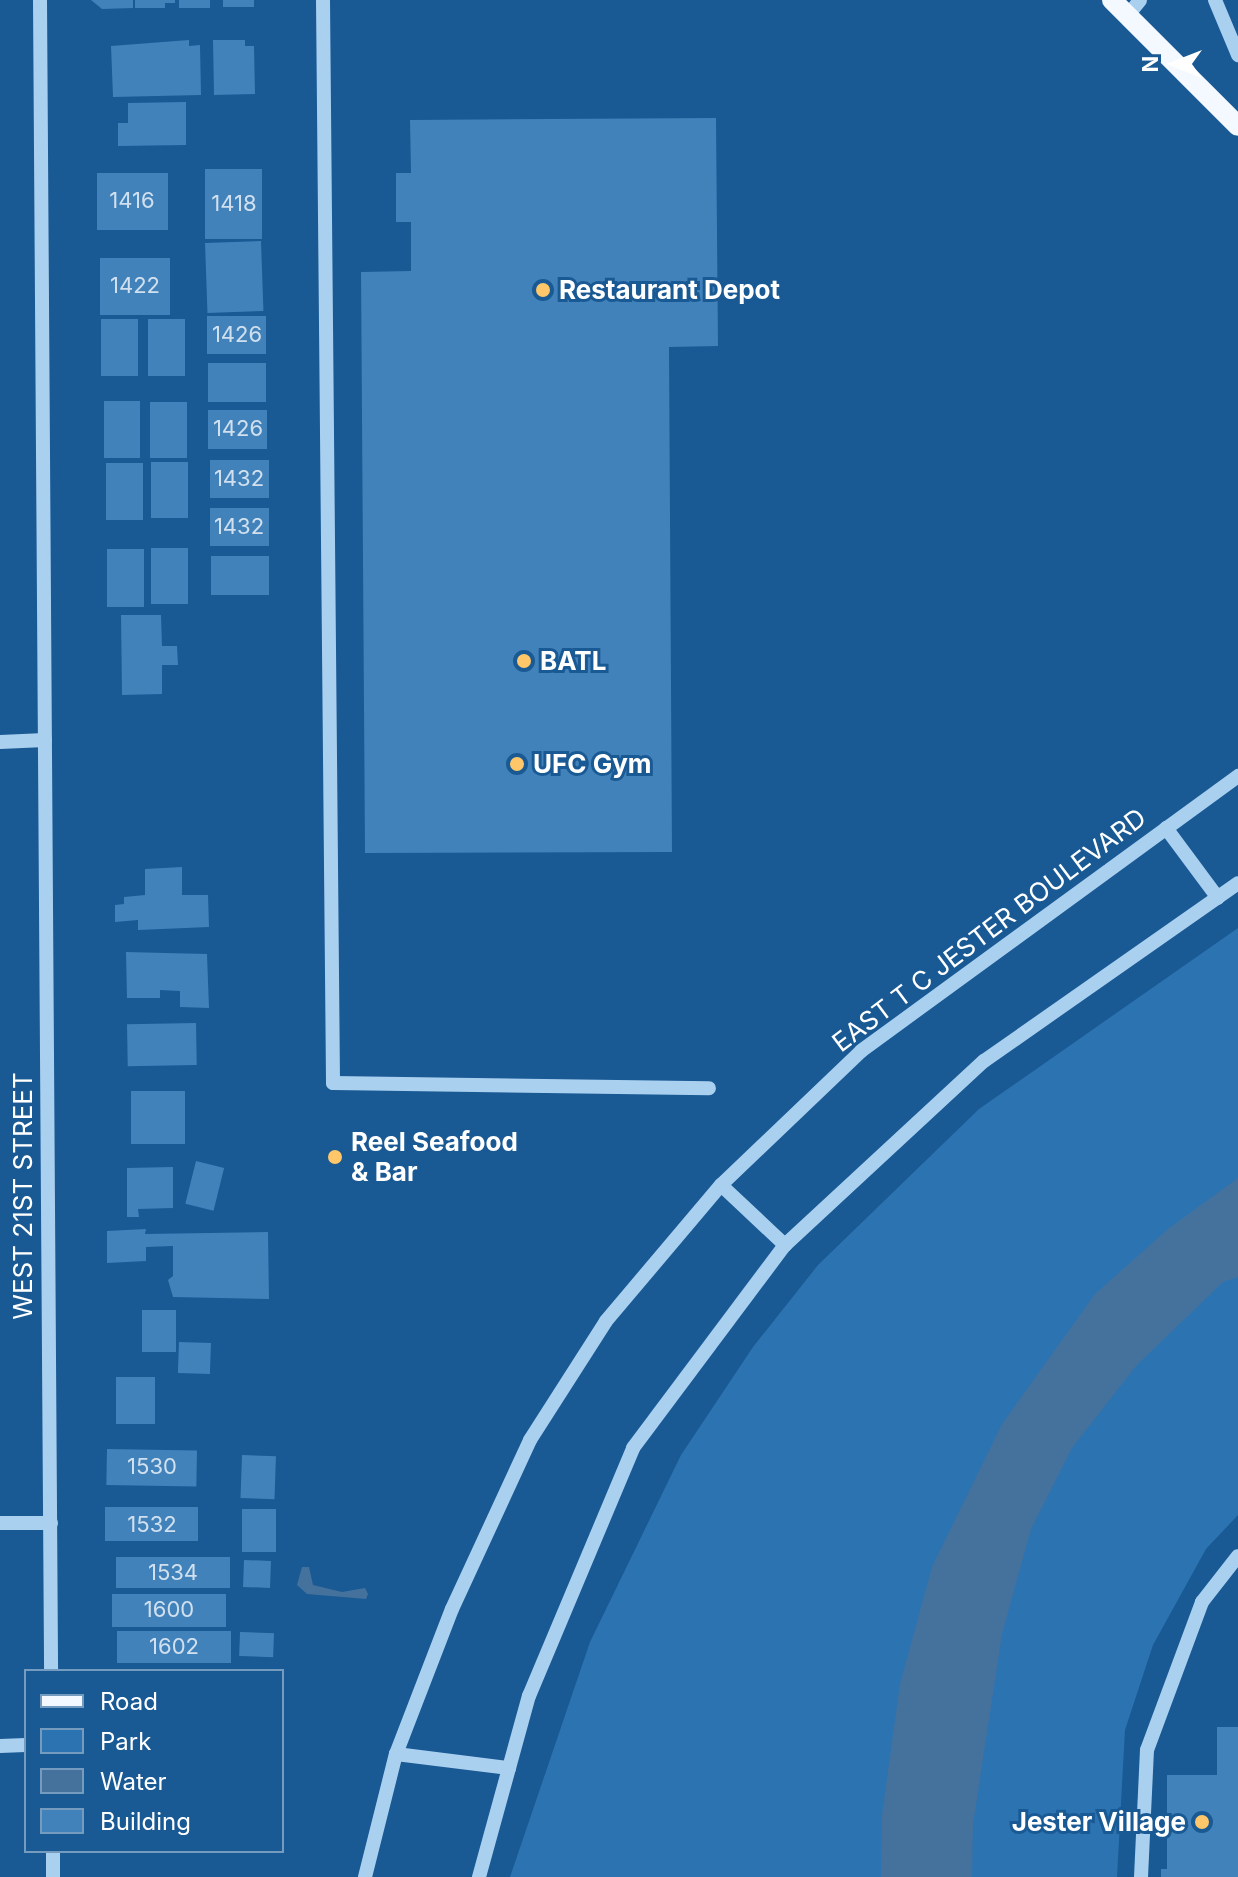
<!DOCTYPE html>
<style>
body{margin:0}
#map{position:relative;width:1238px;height:1877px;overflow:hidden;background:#195994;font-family:Inter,sans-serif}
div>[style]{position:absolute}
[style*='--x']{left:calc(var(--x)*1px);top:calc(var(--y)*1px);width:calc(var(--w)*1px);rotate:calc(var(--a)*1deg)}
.green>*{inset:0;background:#2c73b2}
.water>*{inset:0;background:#45729d}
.building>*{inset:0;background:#4282bb;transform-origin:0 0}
.minor>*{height:14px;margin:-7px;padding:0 7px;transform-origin:7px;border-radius:7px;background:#aad0f0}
.major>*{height:20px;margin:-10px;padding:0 10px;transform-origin:10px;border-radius:10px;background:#f3f9ff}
.dots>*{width:22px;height:22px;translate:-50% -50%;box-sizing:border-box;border:4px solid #195994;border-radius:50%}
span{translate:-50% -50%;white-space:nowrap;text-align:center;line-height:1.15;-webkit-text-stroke:6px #195994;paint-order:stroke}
.number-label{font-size:22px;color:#d0e0ee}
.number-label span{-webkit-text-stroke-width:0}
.poi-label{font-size:26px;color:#fff;font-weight:700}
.left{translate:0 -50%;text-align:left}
.right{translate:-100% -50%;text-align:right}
.street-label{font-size:26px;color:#fff}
.legend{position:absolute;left:24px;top:1669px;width:260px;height:184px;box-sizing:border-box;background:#195994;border:2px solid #759bbf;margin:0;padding:10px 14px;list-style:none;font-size:24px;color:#fff}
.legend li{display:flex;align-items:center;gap:16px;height:40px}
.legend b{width:40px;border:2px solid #759bbf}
.north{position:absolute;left:1134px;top:24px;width:80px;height:80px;-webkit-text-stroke:6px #195994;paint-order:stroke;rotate:270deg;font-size:22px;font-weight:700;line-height:32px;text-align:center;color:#fff}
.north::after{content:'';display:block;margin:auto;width:28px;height:36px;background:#fff;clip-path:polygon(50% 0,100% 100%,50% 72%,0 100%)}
</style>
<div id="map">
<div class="green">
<i style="clip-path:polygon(1238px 928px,1238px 1515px,1206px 1549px,1153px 1645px,1125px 1730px,1117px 1877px,510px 1877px,590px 1642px,681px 1455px,753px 1347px,818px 1265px,979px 1109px)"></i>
</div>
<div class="water">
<i style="clip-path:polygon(1238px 1178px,1238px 1277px,1223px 1282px,1136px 1366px,1072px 1448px,1031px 1529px,1002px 1634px,973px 1824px,972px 1877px,881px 1877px,882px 1815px,900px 1684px,932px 1567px,1002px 1424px,1095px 1294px,1168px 1229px)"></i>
<i style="clip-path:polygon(302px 1567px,309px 1567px,313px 1585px,342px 1592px,365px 1588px,368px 1594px,366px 1599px,307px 1594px,297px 1585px)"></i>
</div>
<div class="building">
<i style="clip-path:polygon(91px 0,133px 0,133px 8px,102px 9px)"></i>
<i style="clip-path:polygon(135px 0,175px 0,175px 3px,165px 3px,165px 8px,135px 8px)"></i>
<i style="left:179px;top:0;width:31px;height:8px"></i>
<i style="left:223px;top:0;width:31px;height:7px"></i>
<i style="clip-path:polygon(189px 40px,189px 46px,200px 45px,201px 95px,113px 97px,111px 46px)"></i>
<i style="clip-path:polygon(213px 40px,245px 40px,245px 46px,254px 46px,255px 94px,214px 95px)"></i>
<i style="clip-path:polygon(186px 102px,186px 145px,118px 146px,118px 123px,128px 123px,128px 103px)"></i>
<i style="clip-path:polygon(716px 118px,718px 346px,669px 347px,672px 852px,365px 853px,361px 272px,411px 271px,411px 222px,396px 222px,396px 173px,411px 173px,410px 120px)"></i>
<i style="left:205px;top:169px;width:57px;height:70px"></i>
<i style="left:97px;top:173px;width:71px;height:57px"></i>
<i style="left:261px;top:241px;width:70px;height:56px;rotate:88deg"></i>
<i style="left:100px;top:258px;width:70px;height:57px"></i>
<i style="left:266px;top:316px;width:38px;height:59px;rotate:90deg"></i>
<i style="left:101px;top:319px;width:37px;height:57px"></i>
<i style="left:148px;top:319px;width:37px;height:57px"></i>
<i style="left:208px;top:363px;width:58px;height:39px"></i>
<i style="left:104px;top:401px;width:36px;height:57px"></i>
<i style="left:150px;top:402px;width:37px;height:56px"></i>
<i style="left:208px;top:410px;width:59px;height:39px"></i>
<i style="left:210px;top:460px;width:59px;height:38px"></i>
<i style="left:151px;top:462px;width:37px;height:56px"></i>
<i style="left:106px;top:463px;width:37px;height:57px"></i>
<i style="left:210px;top:508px;width:59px;height:38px"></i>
<i style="left:151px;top:548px;width:37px;height:56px"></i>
<i style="left:107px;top:549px;width:37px;height:58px"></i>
<i style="left:211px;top:556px;width:58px;height:39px"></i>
<i style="clip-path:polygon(121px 615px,161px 615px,162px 646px,177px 646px,178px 665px,162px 665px,162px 694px,122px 695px)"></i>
<i style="clip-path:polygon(182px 867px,182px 895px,208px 895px,209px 927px,138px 930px,138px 920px,115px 922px,115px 905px,124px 904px,124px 897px,145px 895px,145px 869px)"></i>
<i style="clip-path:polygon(126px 952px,207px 954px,209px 1008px,180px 1007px,180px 991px,160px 990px,160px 998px,127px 998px)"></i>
<i style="left:196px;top:1023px;width:42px;height:69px;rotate:89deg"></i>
<i style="left:185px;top:1091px;width:53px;height:54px;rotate:90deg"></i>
<i style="left:196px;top:1161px;width:29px;height:44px;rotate:14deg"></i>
<i style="clip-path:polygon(173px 1167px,173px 1208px,138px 1209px,139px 1217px,127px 1217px,127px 1168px)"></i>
<i style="clip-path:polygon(146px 1229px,145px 1234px,268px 1232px,269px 1299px,173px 1297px,168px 1280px,173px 1276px,173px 1246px,146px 1247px,146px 1261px,107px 1263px,107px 1231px)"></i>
<i style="left:142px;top:1310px;width:34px;height:42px"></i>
<i style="left:179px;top:1342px;width:32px;height:31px;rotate:2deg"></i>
<i style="left:116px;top:1377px;width:39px;height:47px"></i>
<i style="left:107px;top:1449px;width:90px;height:36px;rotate:1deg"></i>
<i style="left:242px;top:1455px;width:34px;height:43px;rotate:2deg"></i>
<i style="left:198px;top:1507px;width:34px;height:93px;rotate:90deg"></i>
<i style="left:276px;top:1509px;width:43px;height:34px;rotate:90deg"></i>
<i style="left:230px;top:1557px;width:31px;height:114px;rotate:90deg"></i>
<i style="left:244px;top:1560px;width:27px;height:27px;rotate:2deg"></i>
<i style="left:112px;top:1594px;width:114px;height:33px"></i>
<i style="left:117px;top:1631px;width:114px;height:32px"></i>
<i style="left:240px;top:1632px;width:34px;height:24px;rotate:2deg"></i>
<i style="clip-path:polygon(1217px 1727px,1238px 1727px,1238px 1877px,1161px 1877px,1161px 1869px,1167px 1869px,1167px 1775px,1217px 1775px)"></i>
</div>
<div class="minor">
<i style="--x:40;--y:0;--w:1671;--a:89.62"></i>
<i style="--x:323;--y:0;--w:1083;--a:89.47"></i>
<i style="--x:333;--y:1083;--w:376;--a:0.8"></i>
<i style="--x:1215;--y:0;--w:60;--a:67.3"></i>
<i style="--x:1128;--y:15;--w:19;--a:-51"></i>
<i style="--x:0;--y:742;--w:45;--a:-2.5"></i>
<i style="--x:1166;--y:828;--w:87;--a:53.4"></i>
<i style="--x:721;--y:1185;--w:88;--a:43.2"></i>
<i style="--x:0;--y:1523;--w:51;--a:0"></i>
<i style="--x:0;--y:1746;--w:26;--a:-2"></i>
<i style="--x:396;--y:1754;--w:114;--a:7.1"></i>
<i style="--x:53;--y:1851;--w:26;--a:90"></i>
<i style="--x:365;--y:1877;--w:127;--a:-75.9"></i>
<i style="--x:396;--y:1754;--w:155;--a:-68.9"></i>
<i style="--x:452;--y:1609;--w:186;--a:-65.2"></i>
<i style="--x:530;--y:1440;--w:141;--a:-57.4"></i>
<i style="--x:606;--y:1321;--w:178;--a:-49.8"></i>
<i style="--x:721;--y:1185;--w:194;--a:-43.7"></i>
<i style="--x:861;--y:1051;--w:467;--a:-36.1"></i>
<i style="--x:479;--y:1877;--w:188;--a:-74.6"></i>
<i style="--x:529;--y:1696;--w:269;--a:-67.2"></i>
<i style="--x:633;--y:1448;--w:254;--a:-53.2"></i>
<i style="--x:785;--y:1245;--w:271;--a:-42.8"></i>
<i style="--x:984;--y:1061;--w:310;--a:-35"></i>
<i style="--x:1141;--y:1877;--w:127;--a:-87.3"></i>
<i style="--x:1147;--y:1750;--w:158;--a:-69.6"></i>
<i style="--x:1202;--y:1602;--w:58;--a:-52"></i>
</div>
<div class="major">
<i style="--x:1112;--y:0;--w:178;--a:45"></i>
</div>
<div class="dots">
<i style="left:543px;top:290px;background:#ffc769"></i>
<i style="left:524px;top:661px;background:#ffc769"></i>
<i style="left:517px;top:764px;background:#ffc769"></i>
<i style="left:335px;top:1157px;background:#ffc769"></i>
<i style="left:1202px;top:1822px;background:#ffc769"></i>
</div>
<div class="number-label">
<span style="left:132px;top:201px">1416</span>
<span style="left:234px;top:204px">1418</span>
<span style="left:135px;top:286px">1422</span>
<span style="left:237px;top:335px">1426</span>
<span style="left:238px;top:429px">1426</span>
<span style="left:239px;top:479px">1432</span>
<span style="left:239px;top:527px">1432</span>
<span style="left:152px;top:1467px">1530</span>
<span style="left:152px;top:1525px">1532</span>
<span style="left:173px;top:1573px">1534</span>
<span style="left:169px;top:1610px">1600</span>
<span style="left:174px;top:1647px">1602</span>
</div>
<div class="poi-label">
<span class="left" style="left:559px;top:290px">Restaurant Depot</span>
<span class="left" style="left:540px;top:661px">BATL</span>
<span class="left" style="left:533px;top:764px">UFC Gym</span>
<span class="left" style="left:351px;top:1157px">Reel Seafood<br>&amp; Bar</span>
<span class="right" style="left:1186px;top:1822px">Jester Village</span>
</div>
<div class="street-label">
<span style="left:989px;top:930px;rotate:-37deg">EAST T C JESTER BOULEVARD</span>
<span style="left:23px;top:1196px;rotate:-90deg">WEST 21ST STREET</span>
</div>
<ul class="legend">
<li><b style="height:10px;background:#f3f9ff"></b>Road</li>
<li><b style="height:22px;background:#2c73b2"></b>Park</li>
<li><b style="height:22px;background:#45729d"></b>Water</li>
<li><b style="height:22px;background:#4282bb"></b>Building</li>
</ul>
<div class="north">N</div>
</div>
